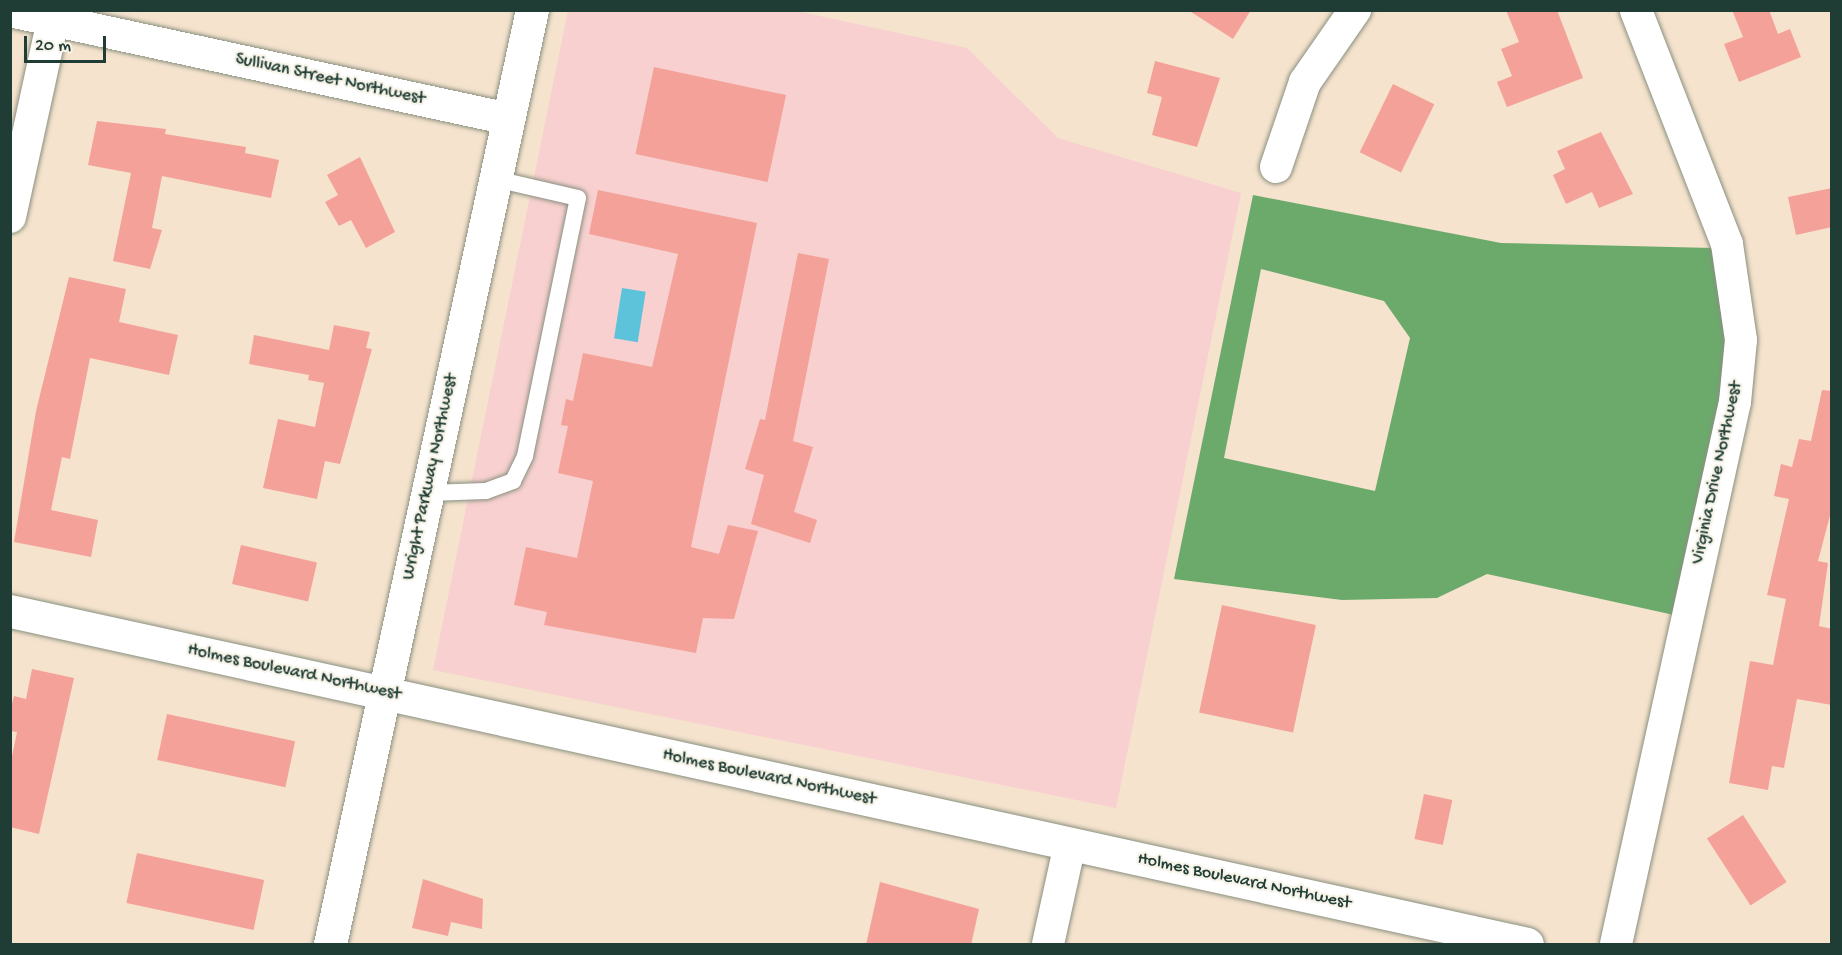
<!DOCTYPE html>
<style>
body{margin:0}
#map{position:relative;width:1842px;height:955px;overflow:hidden;background:#f5e3cd;font-family:"Gochi Hand",sans-serif}
div>[style]{position:absolute}
[style*='--x']{left:calc(var(--x)*1px);top:calc(var(--y)*1px);width:calc(var(--w)*1px);rotate:calc(var(--a)*1deg)}
.built>*{inset:0;background:#f7d0cf}
.forest>*{inset:0;background:#6caa6c}
.water>*{inset:0;background:#5dc3db;transform-origin:0 0}
.building>*{inset:0;background:#f4a299;transform-origin:0 0}
.roads{filter:drop-shadow(0 0 2px #8a9080) drop-shadow(0 0 2px #8a9080)}
.service>*{height:16px;margin:-8px;padding:0 8px;transform-origin:8px;border-radius:8px;background:#fff}
.minor>*{height:32px;margin:-16px;padding:0 16px;transform-origin:16px;border-radius:16px;background:#fff}
.tertiary>*{height:33px;margin:-16.5px;padding:0 16.5px;transform-origin:16.5px;border-radius:16.5px;background:#fff}
span{translate:-50% -50%;white-space:nowrap;text-align:center;line-height:1.15;-webkit-text-stroke:4.5px #f7f3e8;paint-order:stroke}
.street-label{font-size:18px;color:#1f3d34}
.frame{position:absolute;inset:0;border:12px solid #1f3d34;pointer-events:none}
.scale{position:absolute;left:24px;top:36px;width:82px;height:27px;box-sizing:border-box;border:3px solid #1f3d34;border-top:0;padding-left:8px;font-size:18px;line-height:21px;white-space:nowrap;color:#1f3d34;-webkit-text-stroke:4px #f7f3e8;paint-order:stroke}
</style>
<div id="map">
<div class="built">
<i style="clip-path:polygon(568px 11px,797px 11px,967px 48px,1058px 138px,1241px 193px,1116px 808px,433px 670px)"></i>
</div>
<div class="forest">
<i style="clip-path:polygon(evenodd,1253px 195px,1501px 243px,1713px 248px,1726px 312px,1724px 376px,1674px 615px,1487px 574px,1437px 598px,1342px 600px,1174px 579px,1253px 195px,1261px 269px,1384px 301px,1410px 338px,1375px 491px,1224px 458px,1261px 269px)"></i>
</div>
<div class="water">
<i style="left:622px;top:288px;width:24px;height:51px;rotate:9deg"></i>
</div>
<div class="building">
<i style="clip-path:polygon(1188px 10px,1251px 10px,1233px 39px)"></i>
<i style="clip-path:polygon(1506px 10px,1557px 10px,1583px 78px,1507px 107px,1497px 82px,1512px 76px,1501px 49px,1519px 42px)"></i>
<i style="clip-path:polygon(1732px 10px,1769px 10px,1778px 34px,1790px 29px,1801px 57px,1739px 82px,1724px 44px,1743px 37px)"></i>
<i style="clip-path:polygon(1155px 61px,1220px 78px,1197px 147px,1152px 135px,1162px 97px,1147px 93px)"></i>
<i style="left:654px;top:67px;width:135px;height:89px;rotate:12deg"></i>
<i style="left:1393px;top:84px;width:46px;height:76px;rotate:26deg"></i>
<i style="clip-path:polygon(97px 121px,166px 129px,165px 134px,246px 147px,245px 153px,279px 160px,271px 198px,162px 176px,152px 228px,162px 230px,150px 269px,113px 261px,131px 173px,88px 165px)"></i>
<i style="clip-path:polygon(1601px 132px,1633px 194px,1599px 208px,1592px 192px,1566px 204px,1553px 175px,1565px 169px,1557px 151px)"></i>
<i style="clip-path:polygon(360px 157px,395px 232px,366px 248px,351px 220px,339px 226px,325px 202px,338px 195px,327px 175px)"></i>
<i style="clip-path:polygon(1832px 188px,1832px 227px,1796px 235px,1788px 197px)"></i>
<i style="clip-path:polygon(598px 190px,757px 223px,691px 547px,719px 554px,728px 525px,758px 531px,734px 619px,703px 618px,696px 653px,544px 625px,547px 612px,514px 605px,526px 547px,577px 558px,593px 481px,558px 473px,568px 426px,561px 425px,566px 399px,573px 401px,583px 353px,652px 367px,678px 254px,589px 234px)"></i>
<i style="clip-path:polygon(798px 253px,829px 259px,793px 441px,813px 447px,794px 512px,817px 520px,810px 543px,751px 524px,764px 475px,745px 469px,760px 419px,765px 420px)"></i>
<i style="clip-path:polygon(69px 277px,126px 289px,119px 322px,178px 335px,169px 375px,90px 358px,70px 459px,62px 457px,51px 510px,98px 520px,91px 557px,14px 542px,36px 411px)"></i>
<i style="clip-path:polygon(334px 325px,370px 332px,366px 348px,372px 349px,340px 464px,325px 461px,317px 499px,263px 488px,278px 419px,315px 427px,324px 383px,308px 380px,309px 375px,249px 364px,254px 335px,329px 350px)"></i>
<i style="clip-path:polygon(1822px 390px,1832px 391px,1832px 508px,1818px 561px,1828px 563px,1819px 626px,1832px 629px,1832px 705px,1797px 699px,1784px 768px,1772px 766px,1768px 790px,1729px 783px,1750px 661px,1773px 665px,1786px 599px,1767px 595px,1789px 499px,1774px 496px,1781px 464px,1792px 467px,1799px 439px,1811px 441px)"></i>
<i style="left:241px;top:545px;width:78px;height:40px;rotate:13deg"></i>
<i style="left:1222px;top:605px;width:96px;height:110px;rotate:12deg"></i>
<i style="clip-path:polygon(32px 669px,74px 678px,39px 834px,10px 827px,10px 766px,17px 732px,10px 731px,10px 711px,14px 696px,26px 699px)"></i>
<i style="left:167px;top:714px;width:131px;height:47px;rotate:12deg"></i>
<i style="left:1424px;top:794px;width:29px;height:46px;rotate:12deg"></i>
<i style="left:1743px;top:815px;width:80px;height:43px;rotate:57deg"></i>
<i style="left:137px;top:853px;width:130px;height:51px;rotate:12deg"></i>
<i style="clip-path:polygon(423px 879px,483px 899px,482px 929px,451px 922px,448px 936px,412px 928px)"></i>
<i style="clip-path:polygon(880px 882px,979px 909px,971px 945px,866px 945px)"></i>
</div>
<div class="roads">
<div class="service">
<i style="--x:428;--y:493;--w:58;--a:-2"></i>
<i style="--x:486;--y:491;--w:29;--a:-20"></i>
<i style="--x:513;--y:481;--w:28;--a:-64"></i>
<i style="--x:525;--y:456;--w:263;--a:-78.4"></i>
<i style="--x:578;--y:198;--w:84;--a:-167"></i>
</div>
<div class="minor">
<i style="--x:10;--y:11;--w:511;--a:12.21"></i>
<i style="--x:1276;--y:167;--w:90;--a:-71.2"></i>
<i style="--x:1305;--y:82;--w:88;--a:-55.2"></i>
<i style="--x:10;--y:217;--w:202;--a:-77.7"></i>
<i style="--x:1048;--y:944;--w:102;--a:-77.6"></i>
<i style="--x:1616;--y:944;--w:555;--a:-77.62"></i>
<i style="--x:1735;--y:402;--w:62;--a:-84.5"></i>
<i style="--x:1741;--y:340;--w:97;--a:-98.3"></i>
<i style="--x:1727;--y:244;--w:251;--a:-111.3"></i>
</div>
<div class="tertiary">
<i style="--x:10;--y:611;--w:1553;--a:12.38"></i>
<i style="--x:330;--y:944;--w:956;--a:-77.8"></i>
</div>
</div>
<div class="street-label">
<span style="left:330px;top:80px;rotate:12deg">Sullivan Street Northwest</span>
<span style="left:1718px;top:473px;rotate:-78deg">Virginia Drive Northwest</span>
<span style="left:431px;top:477px;rotate:-78deg">Wright Parkway Northwest</span>
<span style="left:294px;top:673px;rotate:12deg">Holmes Boulevard Northwest</span>
<span style="left:769px;top:778px;rotate:12deg">Holmes Boulevard Northwest</span>
<span style="left:1244px;top:882px;rotate:12deg">Holmes Boulevard Northwest</span>
</div>
<div class="frame"></div>
<div class="scale">20 m</div>
</div>
